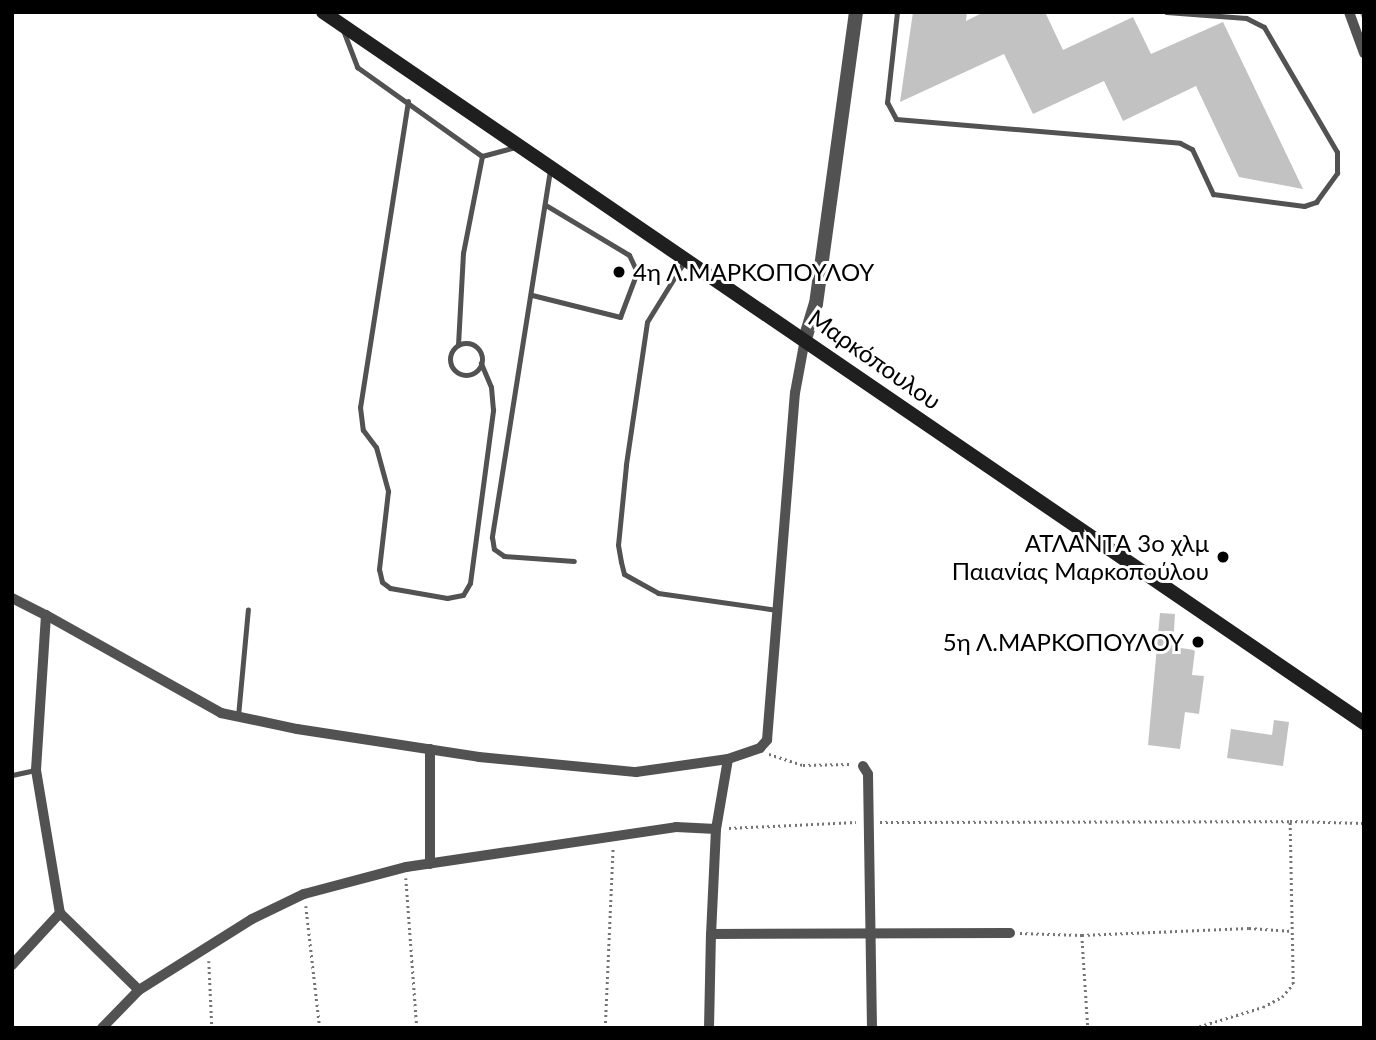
<!DOCTYPE html>
<meta charset="utf-8">
<style>
body{margin:0}
#map{position:relative;width:1376px;height:1040px;overflow:hidden;background:#fff;font-family:Lato,sans-serif}
div>[style]{position:absolute}
[style*='--x']{left:calc(var(--x)*1px);top:calc(var(--y)*1px);width:calc(var(--w)*1px);rotate:calc(var(--a)*1deg)}
.stream>*{height:4.5px;margin:-2.25px;padding:0 2.25px;transform-origin:2.25px;border-radius:2.25px;background:#a0a0a0}
.building>*{inset:0;background:#c2c2c2}
.path>*{height:2.5px;margin-top:-1.25px;transform-origin:0;background:repeating-linear-gradient(90deg,#747474 0 2px,transparent 0 5.5px)}
.service>*{height:5px;margin:-2.5px;padding:0 2.5px;transform-origin:2.5px;border-radius:2.5px;background:#525252}
.service>.ring{margin:-2.5px;padding:0;box-sizing:content-box;background:none;border:5px solid #525252;border-radius:50%}
.minor>*{height:10px;margin:-5px;padding:0 5px;transform-origin:5px;border-radius:5px;background:#525252}
.tertiary>*{height:14px;margin:-7px;padding:0 7px;transform-origin:7px;border-radius:7px;background:#525252}
.secondary>*{height:14px;margin:-7px;padding:0 7px;transform-origin:7px;border-radius:7px;background:#1f1f1f}
.dots>*{width:19px;height:19px;translate:-50% -50%;box-sizing:border-box;border:4px solid #fff;border-radius:50%}
span{translate:-50% -50%;white-space:nowrap;text-align:center;line-height:1.15;-webkit-text-stroke:6px #fff;paint-order:stroke}
.poi-label{font-size:24px;color:#000}
.left{translate:0 -50%;text-align:left}
.right{translate:-100% -50%;text-align:right}
.street-label{font-size:24px;color:#000}
.frame{position:absolute;inset:0;border:14px solid #000;pointer-events:none}
</style>
<div id="map">
<div class="stream">
<i style="--x:1362;--y:12;--w:4;--a:63"></i>
</div>
<div class="building">
<i style="clip-path:polygon(913px 12px,967px 12px,966px 21px,984px 12px,1045px 12px,1063px 50px,1133px 17px,1151px 54px,1223px 22px,1303px 189px,1239px 177px,1196px 86px,1123px 121px,1104px 81px,1033px 114px,1004px 54px,900px 102px)"></i>
<i style="clip-path:polygon(1160px 613px,1175px 614px,1173px 647px,1195px 650px,1192px 675px,1204px 676px,1199px 714px,1185px 712px,1180px 749px,1148px 745px)"></i>
<i style="clip-path:polygon(1274px 720px,1289px 722px,1283px 766px,1227px 758px,1231px 729px,1272px 735px)"></i>
</div>
<div class="path">
<i style="--x:769;--y:754;--w:36;--a:18"></i>
<i style="--x:803;--y:765;--w:48;--a:-1.2"></i>
<i style="--x:880;--y:822;--w:410;--a:-0.1"></i>
<i style="--x:729;--y:828;--w:127;--a:-2.7"></i>
<i style="--x:406;--y:878;--w:150;--a:85.8"></i>
<i style="--x:306;--y:906;--w:123;--a:83.5"></i>
<i style="--x:1020;--y:933;--w:62;--a:1.8"></i>
<i style="--x:1082;--y:935;--w:93;--a:86.3"></i>
<i style="--x:1082;--y:935;--w:167;--a:-2.4"></i>
<i style="--x:1249;--y:928;--w:44;--a:3.9"></i>
<i style="--x:209;--y:961;--w:67;--a:87.4"></i>
<i style="--x:605;--y:1028;--w:180;--a:-87.5"></i>
<i style="--x:1194;--y:1028;--w:72;--a:-16.9"></i>
<i style="--x:1263;--y:1007;--w:21;--a:-28"></i>
<i style="--x:1282;--y:997;--w:17;--a:-50"></i>
<i style="--x:1293;--y:984;--w:163;--a:-91.1"></i>
<i style="--x:1290;--y:821;--w:74;--a:1.5"></i>
</div>
<div class="service">
<i style="--x:897;--y:12;--w:91;--a:96.3"></i>
<i style="--x:887;--y:102;--w:19;--a:62"></i>
<i style="--x:896;--y:119;--w:285;--a:4.8"></i>
<i style="--x:1180;--y:143;--w:13;--a:27"></i>
<i style="--x:1192;--y:149;--w:50;--a:65"></i>
<i style="--x:1213;--y:194;--w:92;--a:7.5"></i>
<i style="--x:1304;--y:206;--w:13;--a:-18"></i>
<i style="--x:1316;--y:202;--w:36;--a:-54"></i>
<i style="--x:1337;--y:173;--w:21;--a:-90"></i>
<i style="--x:1337;--y:152;--w:145;--a:-120.3"></i>
<i style="--x:1264;--y:27;--w:20;--a:-153"></i>
<i style="--x:1246;--y:18;--w:80;--a:-175.7"></i>
<i style="--x:343;--y:30;--w:40;--a:69"></i>
<i style="--x:357;--y:67;--w:153;--a:35.5"></i>
<i style="--x:482;--y:156;--w:35;--a:-15"></i>
<i style="--x:408;--y:101;--w:310;--a:98.9"></i>
<i style="--x:360;--y:407;--w:23;--a:83"></i>
<i style="--x:363;--y:430;--w:21;--a:53"></i>
<i style="--x:376;--y:447;--w:46;--a:74.7"></i>
<i style="--x:388;--y:491;--w:79;--a:96.6"></i>
<i style="--x:379;--y:569;--w:13;--a:77"></i>
<i style="--x:382;--y:582;--w:10;--a:37"></i>
<i style="--x:390;--y:588;--w:58;--a:10"></i>
<i style="--x:447;--y:598;--w:16;--a:-11"></i>
<i style="--x:463;--y:595;--w:14;--a:-60"></i>
<i style="--x:470;--y:583;--w:175;--a:-82.4"></i>
<i style="--x:493;--y:410;--w:23;--a:-95"></i>
<i style="--x:491;--y:387;--w:26;--a:-113"></i>
<i style="--x:550;--y:170;--w:372;--a:99"></i>
<i style="--x:492;--y:537;--w:12;--a:81"></i>
<i style="--x:494;--y:549;--w:12;--a:35"></i>
<i style="--x:504;--y:556;--w:70;--a:4.1"></i>
<i style="--x:684;--y:262;--w:70;--a:121.7"></i>
<i style="--x:647;--y:322;--w:145;--a:98.4"></i>
<i style="--x:626;--y:465;--w:80;--a:95.7"></i>
<i style="--x:618;--y:545;--w:17;--a:80"></i>
<i style="--x:621;--y:562;--w:12;--a:76"></i>
<i style="--x:624;--y:574;--w:39;--a:29"></i>
<i style="--x:658;--y:593;--w:120;--a:8.1"></i>
<i style="--x:532;--y:295;--w:91;--a:14"></i>
<i style="--x:620;--y:317;--w:48;--a:-69.3"></i>
<i style="--x:637;--y:272;--w:19;--a:-115"></i>
<i style="--x:629;--y:255;--w:96;--a:-149.1"></i>
<i class="ring" style="left:450px;top:343px;width:27px;height:27px"></i>
<i style="--x:458;--y:345;--w:92;--a:-86.9"></i>
<i style="--x:463;--y:253;--w:99;--a:-78.9"></i>
<i style="--x:238;--y:716;--w:107;--a:-84.7"></i>
<i style="--x:12;--y:775;--w:25;--a:-12"></i>
</div>
<div class="minor">
<i style="--x:1349;--y:12;--w:44;--a:69.9"></i>
<i style="--x:12;--y:598;--w:38;--a:27"></i>
<i style="--x:46;--y:615;--w:155;--a:93.7"></i>
<i style="--x:36;--y:770;--w:145;--a:80.5"></i>
<i style="--x:60;--y:913;--w:110;--a:44.3"></i>
<i style="--x:46;--y:615;--w:201;--a:29.2"></i>
<i style="--x:221;--y:713;--w:78;--a:11.9"></i>
<i style="--x:297;--y:729;--w:184;--a:8.7"></i>
<i style="--x:479;--y:757;--w:158;--a:5.5"></i>
<i style="--x:636;--y:772;--w:93;--a:-8"></i>
<i style="--x:728;--y:759;--w:34;--a:-19"></i>
<i style="--x:760;--y:748;--w:11;--a:-49"></i>
<i style="--x:767;--y:740;--w:348;--a:-85.4"></i>
<i style="--x:795;--y:393;--w:55;--a:-79.5"></i>
<i style="--x:728;--y:759;--w:71;--a:99.7"></i>
<i style="--x:716;--y:829;--w:105;--a:92.7"></i>
<i style="--x:711;--y:934;--w:299;--a:-0.2"></i>
<i style="--x:863;--y:766;--w:9;--a:58"></i>
<i style="--x:868;--y:774;--w:254;--a:89.1"></i>
<i style="--x:430;--y:864;--w:115;--a:-90"></i>
<i style="--x:12;--y:965;--w:71;--a:-47.3"></i>
<i style="--x:102;--y:1028;--w:53;--a:-45.8"></i>
<i style="--x:139;--y:990;--w:133;--a:-32.1"></i>
<i style="--x:252;--y:919;--w:58;--a:-25.7"></i>
<i style="--x:304;--y:894;--w:106;--a:-14.8"></i>
<i style="--x:406;--y:867;--w:273;--a:-8.4"></i>
<i style="--x:676;--y:827;--w:40;--a:2.9"></i>
<i style="--x:709;--y:1028;--w:94;--a:-88.8"></i>
</div>
<div class="tertiary">
<i style="--x:805;--y:339;--w:37;--a:-73"></i>
<i style="--x:816;--y:304;--w:295;--a:-82.2"></i>
</div>
<div class="secondary">
<i style="--x:323;--y:12;--w:1261;--a:34.33"></i>
</div>
<div class="dots">
<i style="left:619px;top:272px;background:#000"></i>
<i style="left:1223px;top:557px;background:#000"></i>
<i style="left:1198px;top:642px;background:#000"></i>
</div>
<div class="poi-label">
<span class="left" style="left:633px;top:272px">4η Λ.ΜΑΡΚΟΠΟΥΛΟΥ</span>
<span class="right" style="left:1209px;top:557px">ΑΤΛΑΝΤΑ 3ο χλμ<br>Παιανίας Μαρκοπούλου</span>
<span class="right" style="left:1184px;top:642px">5η Λ.ΜΑΡΚΟΠΟΥΛΟΥ</span>
</div>
<div class="street-label">
<span style="left:875px;top:359px;rotate:35deg">Μαρκόπουλου</span>
</div>
<div class="frame"></div>
</div>
